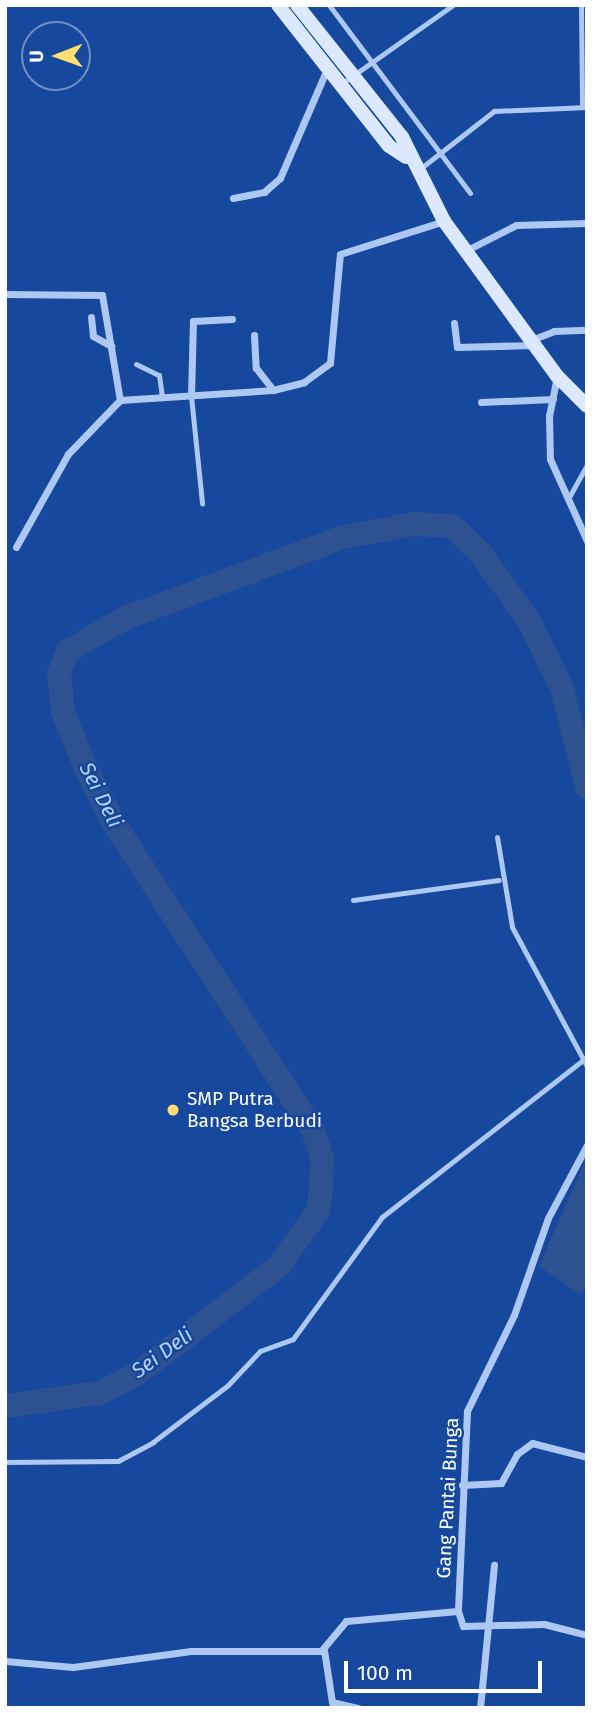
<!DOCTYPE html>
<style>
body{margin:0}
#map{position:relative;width:592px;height:1713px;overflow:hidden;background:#16489d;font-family:"Fira Sans",sans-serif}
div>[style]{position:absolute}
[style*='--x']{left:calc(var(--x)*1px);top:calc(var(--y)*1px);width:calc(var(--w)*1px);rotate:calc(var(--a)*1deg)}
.water>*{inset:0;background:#2d5191}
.river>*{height:24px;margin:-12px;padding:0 12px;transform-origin:12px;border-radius:12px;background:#2d5191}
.service>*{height:5px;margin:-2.5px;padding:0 2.5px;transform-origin:2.5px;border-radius:2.5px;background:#adc8f3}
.minor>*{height:7px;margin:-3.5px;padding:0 3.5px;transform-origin:3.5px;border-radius:3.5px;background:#adc8f3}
.secondary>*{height:14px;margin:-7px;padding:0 7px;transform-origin:7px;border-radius:7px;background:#dce8fd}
.dots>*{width:19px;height:19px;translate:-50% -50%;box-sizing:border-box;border:4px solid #16489d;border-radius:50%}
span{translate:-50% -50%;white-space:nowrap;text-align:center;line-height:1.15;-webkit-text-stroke:5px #16489d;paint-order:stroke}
.poi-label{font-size:19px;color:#fff}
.left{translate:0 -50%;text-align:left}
.street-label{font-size:19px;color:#fff}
.water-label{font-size:21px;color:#b9d3f9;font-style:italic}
.frame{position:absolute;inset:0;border:7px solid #fff;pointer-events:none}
.north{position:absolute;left:21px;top:21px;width:70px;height:70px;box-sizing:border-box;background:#16489d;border:2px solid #7391c4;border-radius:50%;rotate:269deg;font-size:19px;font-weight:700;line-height:28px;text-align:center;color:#fff}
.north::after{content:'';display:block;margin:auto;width:24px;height:32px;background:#ffde6f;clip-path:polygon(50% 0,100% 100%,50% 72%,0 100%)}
.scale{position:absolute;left:344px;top:1661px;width:198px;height:32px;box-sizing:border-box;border:4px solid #fff;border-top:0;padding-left:9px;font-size:21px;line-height:24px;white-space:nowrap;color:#fff;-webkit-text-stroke:5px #16489d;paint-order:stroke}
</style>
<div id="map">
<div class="water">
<i style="clip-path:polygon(587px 1157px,587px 1287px,580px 1295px,539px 1266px)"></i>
</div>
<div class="river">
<i style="--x:5;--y:1406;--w:96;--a:-7.8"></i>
<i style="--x:100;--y:1393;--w:38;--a:-27"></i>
<i style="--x:134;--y:1376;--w:182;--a:-37.2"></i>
<i style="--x:279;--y:1266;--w:67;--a:-54.7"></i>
<i style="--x:318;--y:1211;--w:22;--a:-82"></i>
<i style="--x:321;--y:1189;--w:31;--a:-88"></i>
<i style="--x:322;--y:1158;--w:29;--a:-108"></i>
<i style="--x:313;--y:1130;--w:365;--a:-123"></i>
<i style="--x:114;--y:824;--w:65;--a:-116.6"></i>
<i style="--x:85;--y:766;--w:58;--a:-112.2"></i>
<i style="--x:63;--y:712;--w:38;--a:-96"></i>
<i style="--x:59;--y:674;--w:25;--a:-69"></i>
<i style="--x:68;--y:651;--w:64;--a:-30.2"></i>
<i style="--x:123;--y:619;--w:236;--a:-20.4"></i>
<i style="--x:344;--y:537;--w:71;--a:-10.5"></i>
<i style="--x:414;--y:524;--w:38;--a:3"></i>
<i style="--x:452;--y:526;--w:40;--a:44"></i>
<i style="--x:481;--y:554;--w:82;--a:54.4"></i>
<i style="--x:529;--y:621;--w:75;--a:63.8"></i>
<i style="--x:562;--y:688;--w:102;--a:75.8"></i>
</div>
<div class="service">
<i style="--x:329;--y:5;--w:235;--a:53.1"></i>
<i style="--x:581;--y:5;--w:102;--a:89.4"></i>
<i style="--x:341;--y:84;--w:137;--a:-35.2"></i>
<i style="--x:421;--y:168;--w:93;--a:-38"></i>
<i style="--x:494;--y:111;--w:93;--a:-2.5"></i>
<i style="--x:136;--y:364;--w:25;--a:26"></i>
<i style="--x:159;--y:375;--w:22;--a:82"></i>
<i style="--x:191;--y:396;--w:108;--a:84.1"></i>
<i style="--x:568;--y:499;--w:39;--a:-61"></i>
<i style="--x:497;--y:837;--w:91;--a:80.5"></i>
<i style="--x:512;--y:927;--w:158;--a:61.7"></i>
<i style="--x:353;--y:900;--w:147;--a:-7.8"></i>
<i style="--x:5;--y:1462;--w:113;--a:-0.5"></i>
<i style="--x:118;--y:1461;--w:40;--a:-28"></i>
<i style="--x:153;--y:1442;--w:94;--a:-37.2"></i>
<i style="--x:228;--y:1385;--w:47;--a:-46.7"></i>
<i style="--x:260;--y:1351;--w:35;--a:-20"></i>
<i style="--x:293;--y:1339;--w:151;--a:-53.9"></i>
<i style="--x:382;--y:1217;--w:255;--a:-38"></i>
</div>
<div class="minor">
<i style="--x:233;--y:198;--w:32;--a:-11"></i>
<i style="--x:264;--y:192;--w:21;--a:-41"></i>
<i style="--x:280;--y:178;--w:119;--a:-66.7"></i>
<i style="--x:467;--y:250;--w:55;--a:-27"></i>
<i style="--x:516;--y:225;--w:71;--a:-1.6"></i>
<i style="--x:5;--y:294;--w:97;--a:0.6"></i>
<i style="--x:102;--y:295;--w:107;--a:80.3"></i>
<i style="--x:120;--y:400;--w:153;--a:-3.7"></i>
<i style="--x:273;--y:390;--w:32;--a:-14"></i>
<i style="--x:304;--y:382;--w:32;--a:-36"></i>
<i style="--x:330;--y:363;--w:109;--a:-84.8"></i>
<i style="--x:340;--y:254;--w:109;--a:-17.6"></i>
<i style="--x:91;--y:317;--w:19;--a:84"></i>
<i style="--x:93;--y:336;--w:21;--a:29"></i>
<i style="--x:454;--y:323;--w:24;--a:83"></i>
<i style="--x:457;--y:347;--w:76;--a:-1.5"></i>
<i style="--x:254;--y:335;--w:33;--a:87"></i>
<i style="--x:256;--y:368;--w:28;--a:52"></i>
<i style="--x:531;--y:340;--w:25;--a:-21"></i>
<i style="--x:554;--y:331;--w:33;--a:-2"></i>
<i style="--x:557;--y:376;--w:41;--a:101.3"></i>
<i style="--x:549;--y:416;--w:43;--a:88.7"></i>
<i style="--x:550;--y:459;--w:90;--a:65.7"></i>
<i style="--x:191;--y:396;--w:75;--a:-88.5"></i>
<i style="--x:193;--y:321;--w:39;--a:-3"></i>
<i style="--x:481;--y:402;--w:72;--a:-2.4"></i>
<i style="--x:16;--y:547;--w:107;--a:-60.8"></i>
<i style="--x:68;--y:454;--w:75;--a:-46.1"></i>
<i style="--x:587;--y:1145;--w:83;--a:118.1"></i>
<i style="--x:548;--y:1218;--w:103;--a:109.3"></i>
<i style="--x:514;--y:1315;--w:107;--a:116.1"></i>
<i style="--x:467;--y:1411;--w:200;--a:92.6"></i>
<i style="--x:458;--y:1611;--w:16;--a:72"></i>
<i style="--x:463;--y:1626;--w:81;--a:-1.4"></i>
<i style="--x:544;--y:1624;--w:44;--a:14.3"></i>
<i style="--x:462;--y:1485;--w:39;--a:-3"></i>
<i style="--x:501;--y:1483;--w:33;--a:-61"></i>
<i style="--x:517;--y:1454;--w:19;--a:-36"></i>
<i style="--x:532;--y:1443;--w:57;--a:14.3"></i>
<i style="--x:324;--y:1650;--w:53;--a:81.3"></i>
<i style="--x:332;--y:1702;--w:27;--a:13"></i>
<i style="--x:5;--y:1661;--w:68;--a:5"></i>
<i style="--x:73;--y:1667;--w:119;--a:-7.7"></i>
<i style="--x:191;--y:1651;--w:130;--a:0"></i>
<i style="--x:321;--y:1651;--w:39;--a:-50"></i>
<i style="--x:346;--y:1621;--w:112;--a:-5.1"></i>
<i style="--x:480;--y:1708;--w:144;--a:-84.4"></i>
</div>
<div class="secondary">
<i style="--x:278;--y:5;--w:179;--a:51.8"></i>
<i style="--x:389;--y:146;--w:20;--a:33"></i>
<i style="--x:297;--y:5;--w:169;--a:51.5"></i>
<i style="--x:402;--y:137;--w:94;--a:63.4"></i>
<i style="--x:444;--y:221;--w:192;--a:53.9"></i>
<i style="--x:557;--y:376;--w:42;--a:45"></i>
</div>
<div class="dots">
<i style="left:173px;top:1110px;background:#ffde6f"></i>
</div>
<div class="poi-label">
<span class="left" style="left:187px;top:1110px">SMP Putra<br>Bangsa Berbudi</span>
</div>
<div class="street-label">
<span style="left:448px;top:1498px;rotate:-87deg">Gang Pantai Bunga</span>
</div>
<div class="water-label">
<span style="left:101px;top:795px;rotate:63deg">Sei Deli</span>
<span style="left:162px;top:1353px;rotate:-36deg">Sei Deli</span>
</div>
<div class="frame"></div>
<div class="north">U</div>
<div class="scale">100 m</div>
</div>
